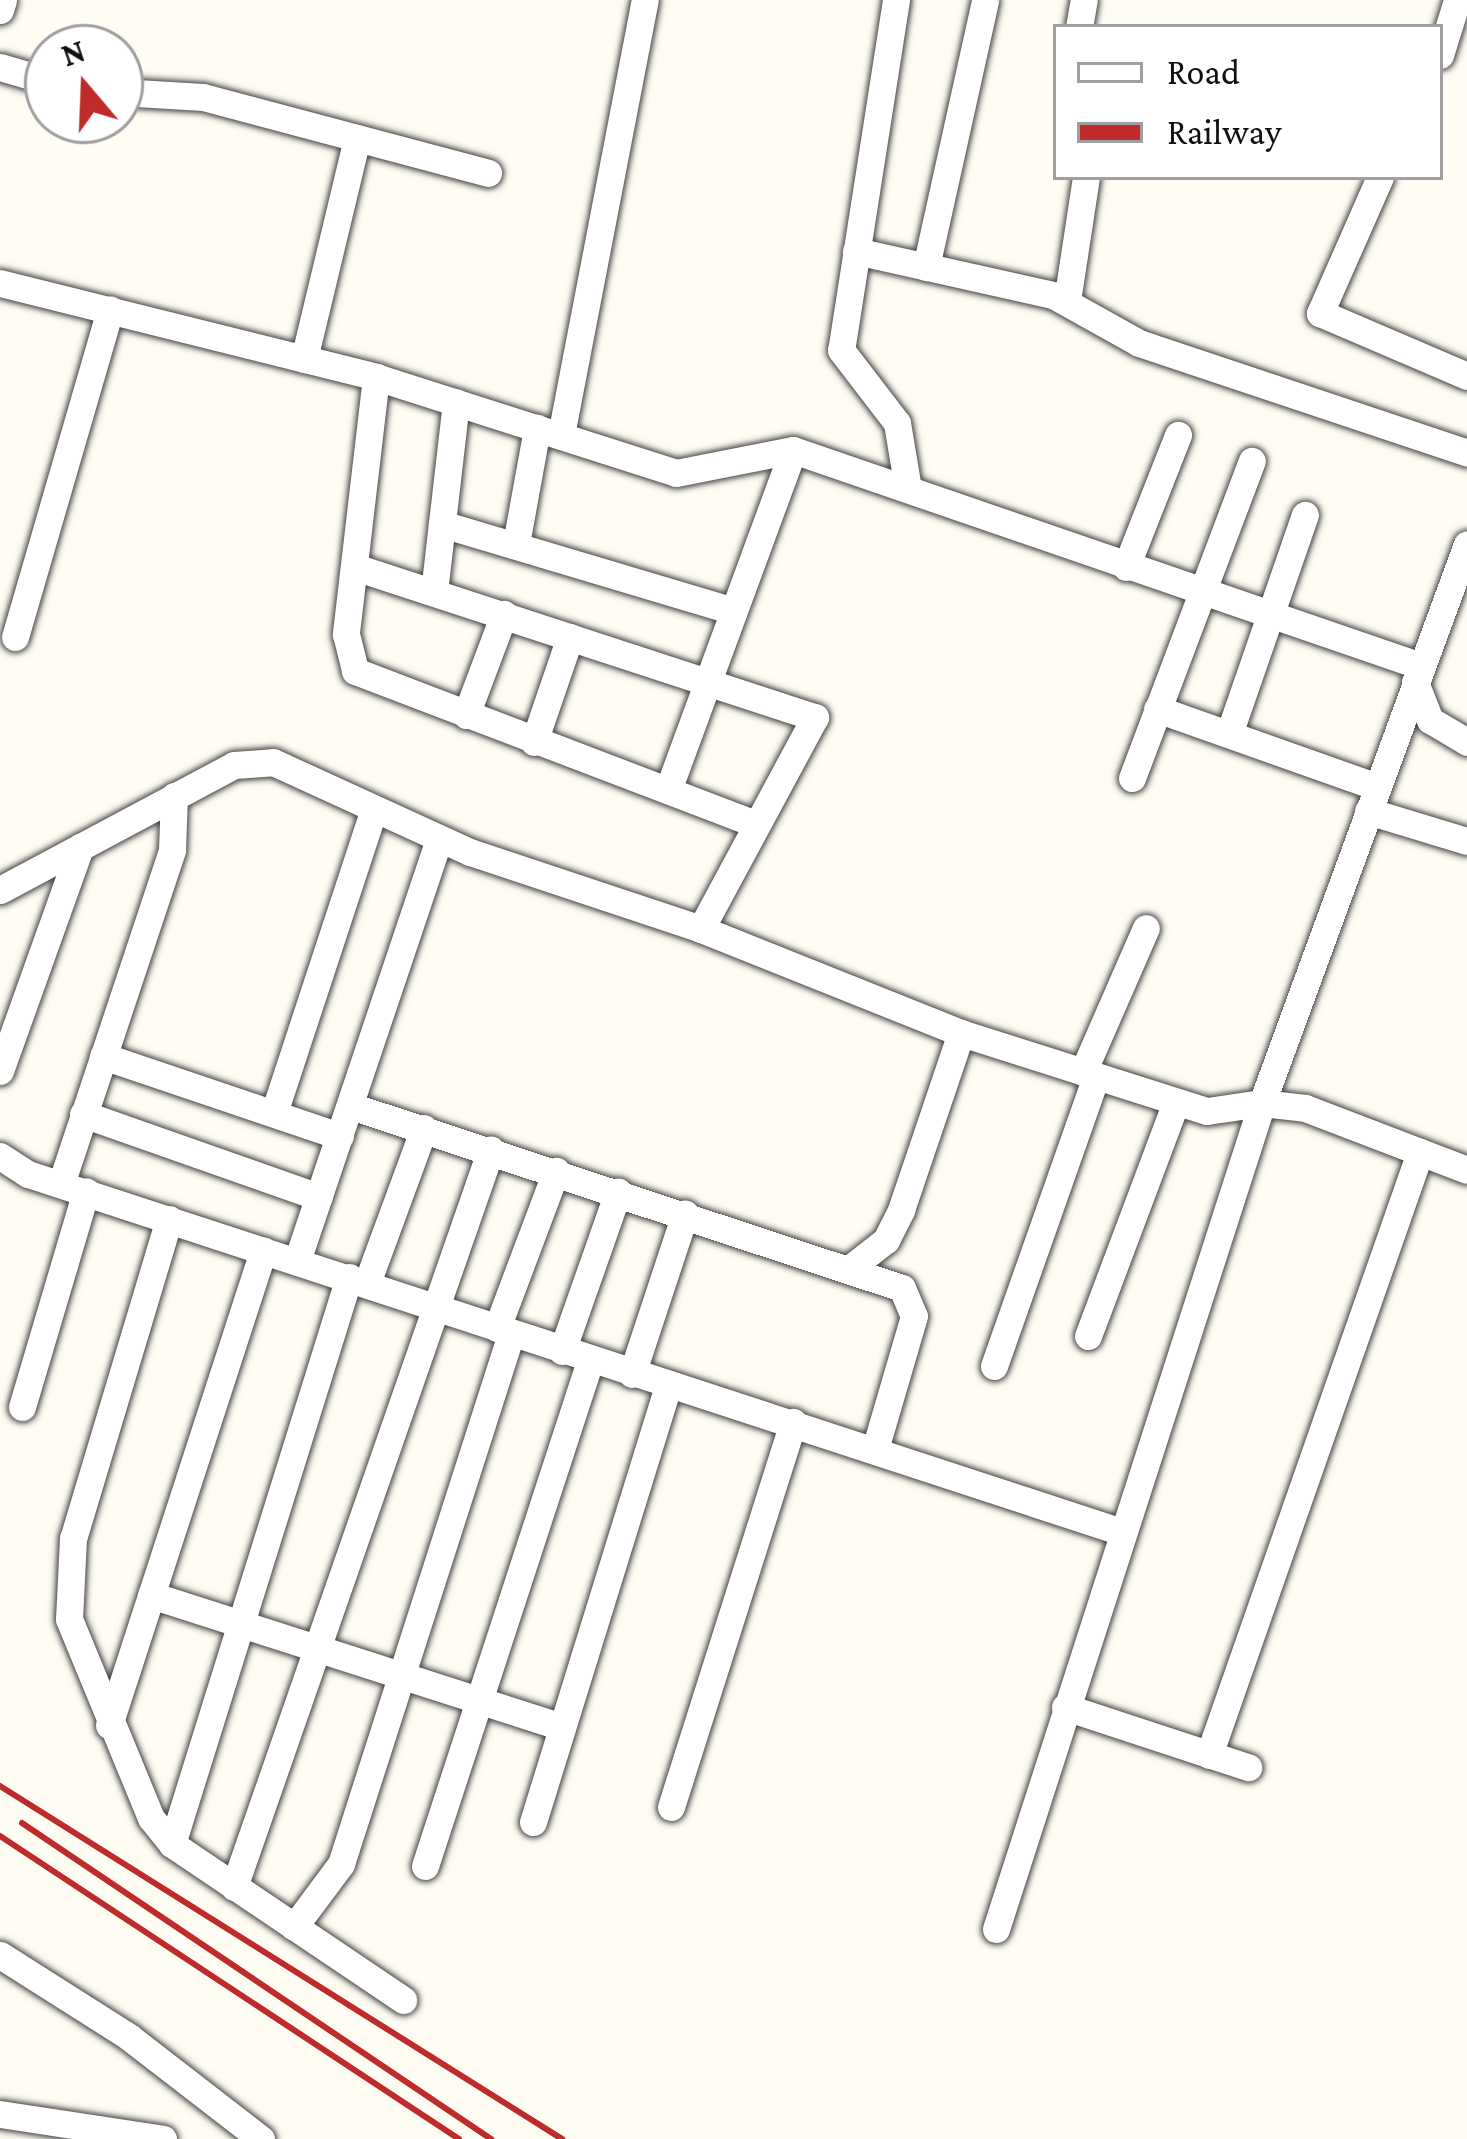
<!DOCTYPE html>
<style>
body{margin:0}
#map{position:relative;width:1467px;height:2139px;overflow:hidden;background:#fffdf3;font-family:"Crimson Pro",serif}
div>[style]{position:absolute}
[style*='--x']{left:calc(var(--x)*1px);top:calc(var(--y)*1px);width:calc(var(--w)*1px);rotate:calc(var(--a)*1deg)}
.roads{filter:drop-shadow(0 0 3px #434343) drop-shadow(0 0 3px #434343)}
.minor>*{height:27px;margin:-13.5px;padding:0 13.5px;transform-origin:13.5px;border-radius:13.5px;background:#fff}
.rail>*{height:6px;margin:-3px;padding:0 3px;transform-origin:3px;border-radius:3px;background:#be2b2a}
span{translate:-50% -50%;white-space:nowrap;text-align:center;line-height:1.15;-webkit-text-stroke:12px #fff;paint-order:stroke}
.legend{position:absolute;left:1053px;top:24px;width:390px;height:156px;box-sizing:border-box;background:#fff;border:3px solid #9f9f9f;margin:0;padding:15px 21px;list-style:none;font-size:36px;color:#101010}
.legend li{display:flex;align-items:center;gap:24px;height:60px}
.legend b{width:60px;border:3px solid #9f9f9f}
.north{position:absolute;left:24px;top:24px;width:120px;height:120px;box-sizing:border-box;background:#fff;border:3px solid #9f9f9f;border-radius:50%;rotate:341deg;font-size:33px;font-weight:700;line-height:48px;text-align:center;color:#101010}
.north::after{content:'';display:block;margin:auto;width:42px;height:54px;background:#be2b2a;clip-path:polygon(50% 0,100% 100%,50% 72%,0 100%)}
</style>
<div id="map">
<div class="roads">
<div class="minor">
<i style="--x:896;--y:0;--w:354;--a:98.9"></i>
<i style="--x:841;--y:350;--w:92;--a:52.5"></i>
<i style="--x:897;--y:423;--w:67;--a:80.5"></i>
<i style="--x:0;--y:10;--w:10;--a:-73"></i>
<i style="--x:1079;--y:27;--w:27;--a:-80"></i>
<i style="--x:1440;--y:55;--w:58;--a:-72.8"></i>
<i style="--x:0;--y:67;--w:50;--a:16.3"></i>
<i style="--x:120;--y:92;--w:83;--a:3.4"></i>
<i style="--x:203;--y:97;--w:295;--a:14.9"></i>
<i style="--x:1380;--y:177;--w:149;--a:113.8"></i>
<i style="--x:1320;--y:313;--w:160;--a:23.2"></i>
<i style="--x:856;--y:251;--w:202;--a:12.6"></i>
<i style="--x:1053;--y:295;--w:98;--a:29.2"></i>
<i style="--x:1139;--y:343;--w:346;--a:18.5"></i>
<i style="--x:926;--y:267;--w:273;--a:-77.5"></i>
<i style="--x:0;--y:283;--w:388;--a:14"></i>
<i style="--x:376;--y:377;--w:315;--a:17.7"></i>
<i style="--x:676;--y:473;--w:119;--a:-11.1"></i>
<i style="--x:793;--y:450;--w:664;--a:18.98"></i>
<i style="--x:1067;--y:301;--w:125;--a:-81.3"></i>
<i style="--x:304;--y:359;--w:227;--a:-76.5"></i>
<i style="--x:376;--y:377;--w:259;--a:96.7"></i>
<i style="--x:346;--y:634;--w:38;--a:76"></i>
<i style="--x:355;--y:671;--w:428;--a:20.9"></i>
<i style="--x:561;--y:435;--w:443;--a:-79.1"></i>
<i style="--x:442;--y:524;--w:304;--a:16.6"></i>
<i style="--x:516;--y:544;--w:118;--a:-79.7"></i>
<i style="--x:355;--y:567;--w:484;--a:18.1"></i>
<i style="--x:815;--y:717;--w:241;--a:118.3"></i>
<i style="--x:1126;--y:567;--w:142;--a:-68.5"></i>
<i style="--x:434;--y:592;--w:191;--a:-83.4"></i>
<i style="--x:15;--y:637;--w:341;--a:-73.8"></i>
<i style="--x:1415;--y:682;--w:41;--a:68.5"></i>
<i style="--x:1430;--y:720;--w:43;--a:30.7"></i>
<i style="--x:1157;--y:709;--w:233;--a:19.5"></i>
<i style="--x:466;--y:715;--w:108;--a:-69.4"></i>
<i style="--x:1229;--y:734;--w:232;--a:-70.9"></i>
<i style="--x:534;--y:742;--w:111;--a:-71.1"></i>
<i style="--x:1132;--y:778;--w:339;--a:-69.3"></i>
<i style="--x:668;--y:790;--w:362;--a:-69.8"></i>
<i style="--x:1368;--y:811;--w:103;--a:16.9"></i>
<i style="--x:0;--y:890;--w:265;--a:-28.1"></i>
<i style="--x:234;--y:765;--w:39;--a:-4"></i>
<i style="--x:273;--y:762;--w:217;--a:24.6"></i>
<i style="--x:470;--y:852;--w:243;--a:18.4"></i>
<i style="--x:701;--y:929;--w:280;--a:21.8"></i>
<i style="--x:961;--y:1033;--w:258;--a:17.6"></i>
<i style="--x:1207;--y:1111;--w:56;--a:-8.3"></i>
<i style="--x:1262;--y:1103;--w:43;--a:6.6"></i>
<i style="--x:1305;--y:1108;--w:173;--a:20.9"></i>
<i style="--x:103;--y:1056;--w:250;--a:18.7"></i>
<i style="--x:0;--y:1071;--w:238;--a:-70.3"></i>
<i style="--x:1083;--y:1072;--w:157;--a:-66.4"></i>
<i style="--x:351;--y:1106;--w:580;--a:18.28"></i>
<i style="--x:902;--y:1288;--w:30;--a:67"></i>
<i style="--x:914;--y:1316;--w:139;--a:106.3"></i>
<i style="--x:274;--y:1113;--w:317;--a:-71.8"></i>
<i style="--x:83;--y:1114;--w:250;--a:19.4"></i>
<i style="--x:0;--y:1156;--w:33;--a:33"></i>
<i style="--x:28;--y:1174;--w:1151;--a:18.12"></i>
<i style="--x:61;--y:1184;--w:352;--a:-71.6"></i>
<i style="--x:172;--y:850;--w:54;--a:-87.9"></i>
<i style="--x:169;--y:1219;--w:333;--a:106.7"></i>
<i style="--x:73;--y:1538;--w:81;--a:92.8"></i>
<i style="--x:69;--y:1619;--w:215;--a:67.6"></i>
<i style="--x:151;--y:1818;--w:33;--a:51"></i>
<i style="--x:172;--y:1844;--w:279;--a:34"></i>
<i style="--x:297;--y:1261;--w:445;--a:-71.4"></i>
<i style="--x:849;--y:1269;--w:47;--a:-38.1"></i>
<i style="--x:886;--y:1240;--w:34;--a:-63"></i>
<i style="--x:901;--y:1210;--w:187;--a:-71.3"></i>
<i style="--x:367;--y:1283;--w:165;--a:-69.8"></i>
<i style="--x:497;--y:1328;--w:168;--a:-69.4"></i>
<i style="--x:1088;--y:1336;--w:250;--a:-69.4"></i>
<i style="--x:562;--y:1351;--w:169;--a:-70.6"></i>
<i style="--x:994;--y:1366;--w:307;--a:-70.6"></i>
<i style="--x:632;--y:1374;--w:169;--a:-71.7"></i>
<i style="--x:22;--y:1407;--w:225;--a:-73.5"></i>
<i style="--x:151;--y:1595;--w:426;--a:17.8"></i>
<i style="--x:1065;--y:1707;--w:193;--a:18.2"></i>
<i style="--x:109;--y:1725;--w:499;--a:-72"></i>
<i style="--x:1209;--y:1755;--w:639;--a:-70.71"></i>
<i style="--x:671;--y:1807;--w:404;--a:-72.4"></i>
<i style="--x:533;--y:1822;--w:457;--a:-72.8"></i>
<i style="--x:172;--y:1844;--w:594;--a:-72.66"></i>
<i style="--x:425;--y:1866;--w:531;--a:-71.91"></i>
<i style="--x:234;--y:1887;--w:781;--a:-70.8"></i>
<i style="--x:294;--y:1927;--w:79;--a:-53.3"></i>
<i style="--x:341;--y:1864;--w:557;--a:-72.22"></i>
<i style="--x:996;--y:1929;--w:868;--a:-72.15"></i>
<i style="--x:1262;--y:1103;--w:595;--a:-69.86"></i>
<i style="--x:0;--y:1955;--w:153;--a:32.4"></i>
<i style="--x:129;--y:2037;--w:167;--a:37.7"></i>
<i style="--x:0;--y:2114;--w:165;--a:8.7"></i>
</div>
</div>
<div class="rail">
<i style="--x:0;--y:1786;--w:664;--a:32.13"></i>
<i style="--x:22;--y:1823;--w:566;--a:33.97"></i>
<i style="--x:0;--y:1836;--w:550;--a:33.43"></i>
</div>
<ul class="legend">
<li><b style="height:15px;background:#fff"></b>Road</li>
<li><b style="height:15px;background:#be2b2a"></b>Railway</li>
</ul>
<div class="north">N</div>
</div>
